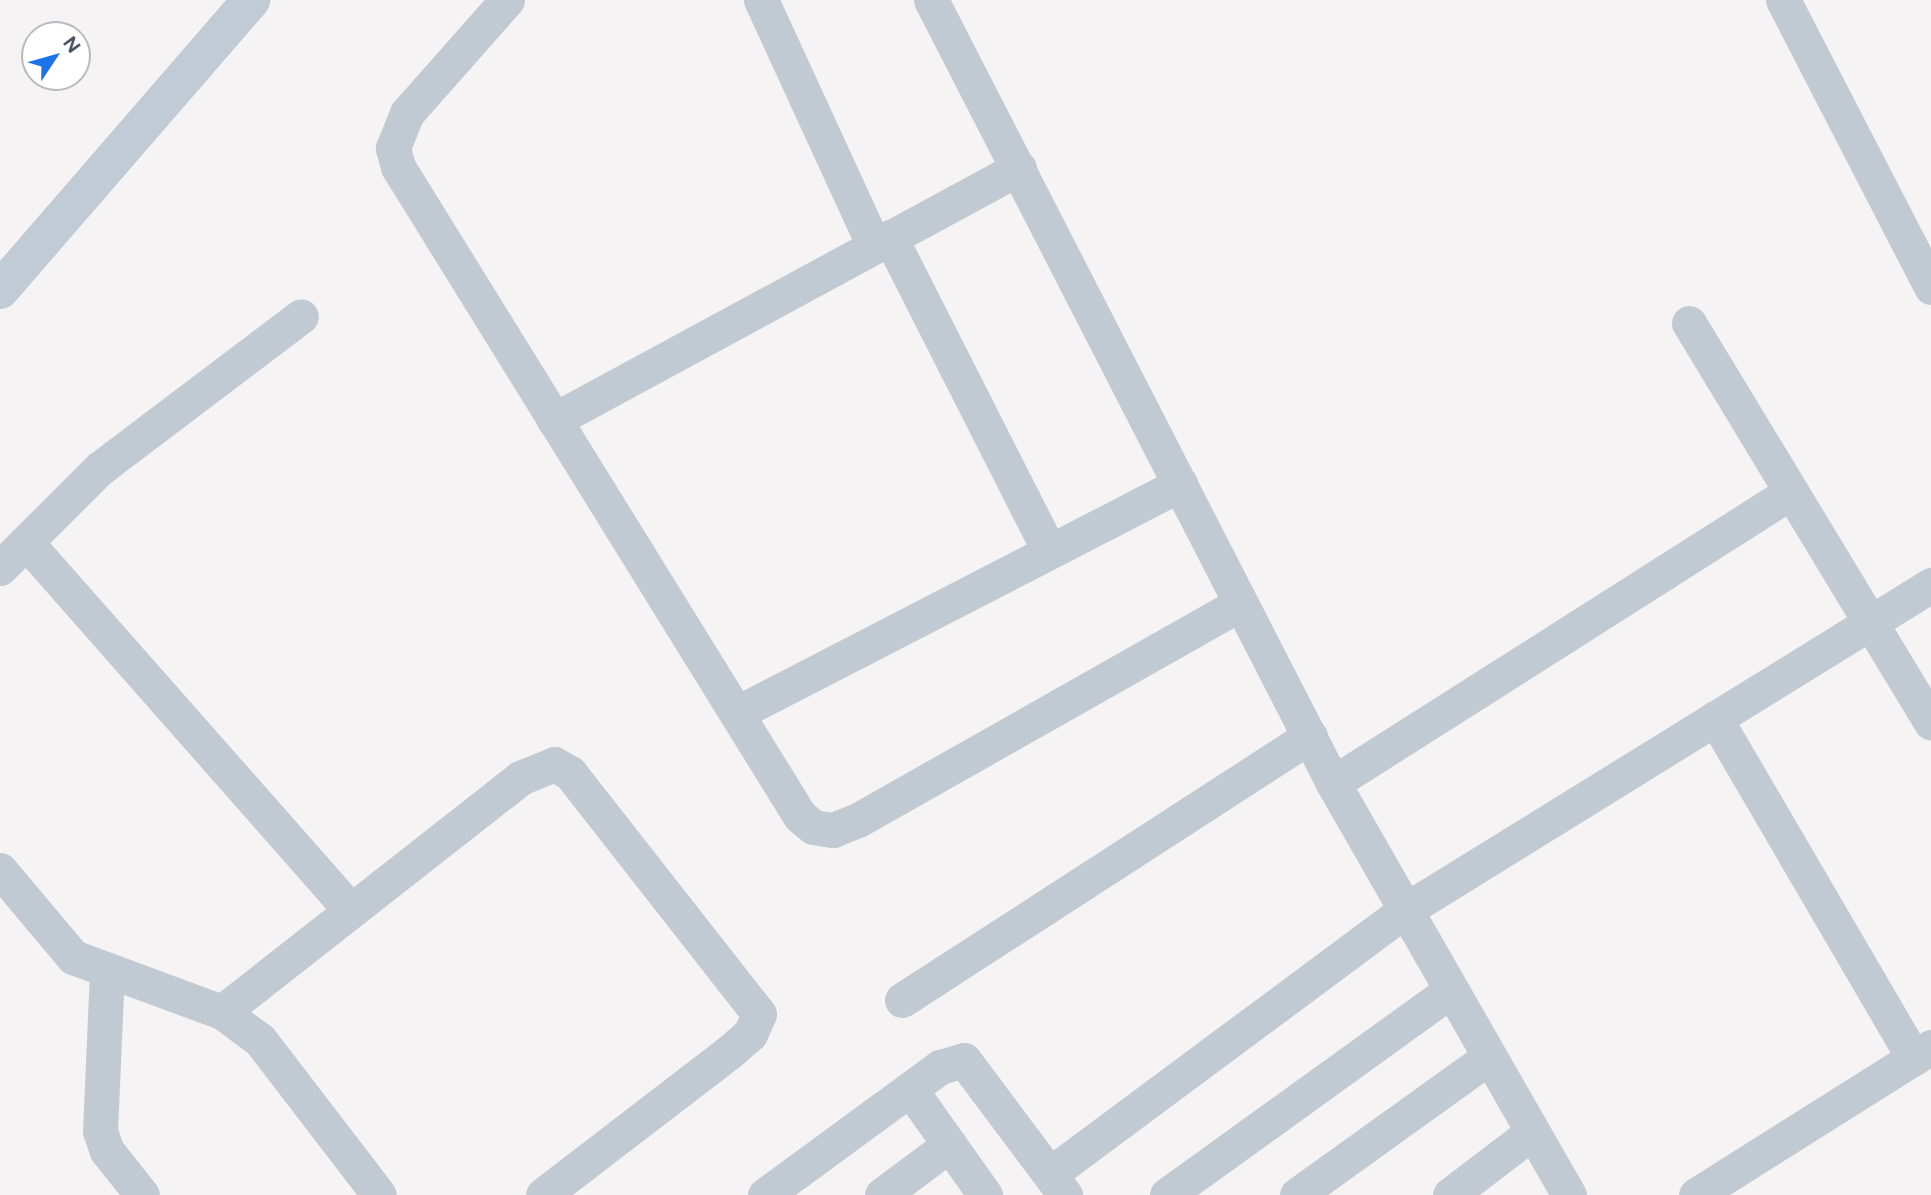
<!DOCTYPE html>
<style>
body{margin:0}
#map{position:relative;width:1931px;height:1195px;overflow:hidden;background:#f5f3f3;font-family:Figtree,sans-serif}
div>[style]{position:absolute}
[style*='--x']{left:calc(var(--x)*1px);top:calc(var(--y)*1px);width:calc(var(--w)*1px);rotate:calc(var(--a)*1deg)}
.street>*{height:35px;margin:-17.5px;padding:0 17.5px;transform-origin:17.5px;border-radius:17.5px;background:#c1cad2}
.secondary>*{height:38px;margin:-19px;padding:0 19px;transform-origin:19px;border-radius:19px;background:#c1cbd6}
span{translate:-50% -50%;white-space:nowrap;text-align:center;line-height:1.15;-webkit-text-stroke:6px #fff;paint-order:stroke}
.north{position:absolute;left:21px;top:21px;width:70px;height:70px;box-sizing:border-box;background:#fff;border:2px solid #b7bbc0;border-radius:50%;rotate:54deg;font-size:19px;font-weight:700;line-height:28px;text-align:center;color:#4a5661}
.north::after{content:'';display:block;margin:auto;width:24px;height:32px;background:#1a73e8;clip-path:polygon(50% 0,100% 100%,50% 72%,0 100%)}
</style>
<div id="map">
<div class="street">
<i style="--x:507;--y:0;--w:151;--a:131.5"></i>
<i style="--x:407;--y:113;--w:38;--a:112"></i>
<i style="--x:393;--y:148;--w:20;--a:75"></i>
<i style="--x:398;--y:167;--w:763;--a:58.23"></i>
<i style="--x:800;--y:816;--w:17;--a:40"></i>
<i style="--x:813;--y:827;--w:20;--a:9"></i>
<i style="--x:833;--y:830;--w:27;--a:-22"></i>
<i style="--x:858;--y:820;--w:439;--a:-29.5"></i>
<i style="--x:761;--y:0;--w:271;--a:65.3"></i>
<i style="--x:931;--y:0;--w:880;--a:62.82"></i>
<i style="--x:1333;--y:783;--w:475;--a:60.2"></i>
<i style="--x:1783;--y:0;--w:323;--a:62.7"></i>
<i style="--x:890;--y:237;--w:352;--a:63.1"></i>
<i style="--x:1689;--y:323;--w:467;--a:58.8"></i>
<i style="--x:554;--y:420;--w:529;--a:-28.45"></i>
<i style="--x:26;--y:542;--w:491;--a:48.6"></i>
<i style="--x:0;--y:568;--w:140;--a:-45"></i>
<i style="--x:99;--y:469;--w:253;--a:-37.1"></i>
<i style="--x:737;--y:713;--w:499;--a:-27.3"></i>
<i style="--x:1715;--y:718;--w:394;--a:59.7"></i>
<i style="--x:1333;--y:783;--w:543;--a:-32.43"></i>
<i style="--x:0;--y:870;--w:114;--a:50"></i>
<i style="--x:73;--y:957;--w:159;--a:20.3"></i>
<i style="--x:222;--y:1012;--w:47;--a:36.4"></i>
<i style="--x:260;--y:1040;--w:195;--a:52.5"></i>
<i style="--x:107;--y:971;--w:160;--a:92.5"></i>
<i style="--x:100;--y:1131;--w:21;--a:71"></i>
<i style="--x:107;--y:1151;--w:56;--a:51.5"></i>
<i style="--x:902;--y:1000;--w:486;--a:-32.9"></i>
<i style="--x:222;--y:1012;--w:379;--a:-38.1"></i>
<i style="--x:520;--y:778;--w:37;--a:-22"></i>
<i style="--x:554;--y:764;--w:18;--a:29"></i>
<i style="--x:570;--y:773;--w:306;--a:51.9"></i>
<i style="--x:759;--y:1014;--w:22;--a:114"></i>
<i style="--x:750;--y:1034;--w:29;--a:139"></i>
<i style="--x:728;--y:1053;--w:233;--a:142.5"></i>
<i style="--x:910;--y:1089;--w:130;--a:54.7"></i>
<i style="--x:1050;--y:1174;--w:441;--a:-36.6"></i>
<i style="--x:1404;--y:911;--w:620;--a:-31.74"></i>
<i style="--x:765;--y:1195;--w:217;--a:-36.2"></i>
<i style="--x:940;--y:1067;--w:25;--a:-16"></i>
<i style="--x:964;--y:1060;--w:169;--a:53.2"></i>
<i style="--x:882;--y:1195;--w:84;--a:-36.7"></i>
<i style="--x:1167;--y:1195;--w:349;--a:-35.8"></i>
<i style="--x:1297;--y:1195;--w:235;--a:-35.7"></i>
<i style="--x:1450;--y:1195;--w:102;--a:-37.4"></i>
<i style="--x:1696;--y:1195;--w:278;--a:-32.2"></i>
</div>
<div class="secondary">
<i style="--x:0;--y:290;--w:384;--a:-49.1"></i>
</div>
<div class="north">N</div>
</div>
